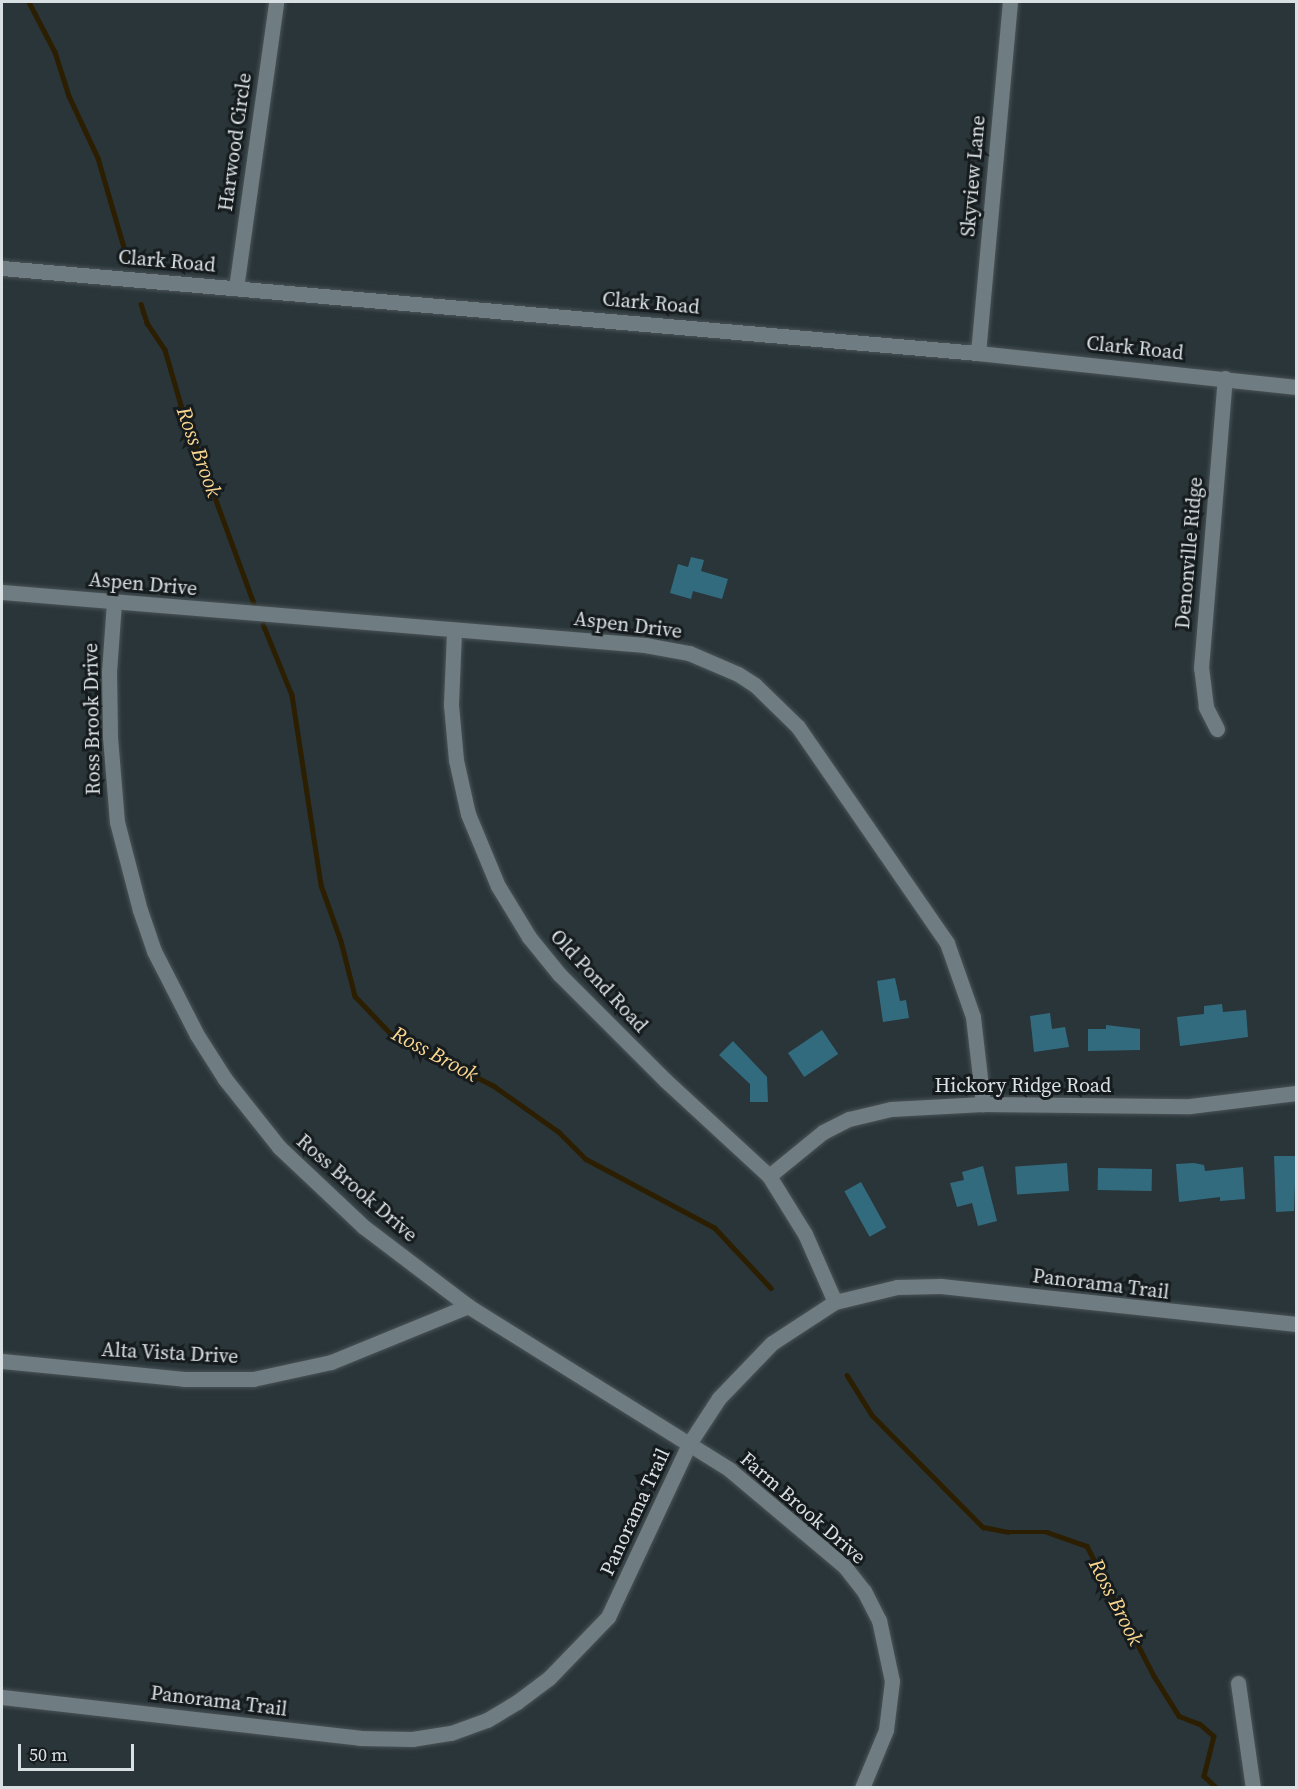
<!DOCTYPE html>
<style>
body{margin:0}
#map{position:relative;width:1298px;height:1789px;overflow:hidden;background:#293539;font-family:"Source Serif 4",serif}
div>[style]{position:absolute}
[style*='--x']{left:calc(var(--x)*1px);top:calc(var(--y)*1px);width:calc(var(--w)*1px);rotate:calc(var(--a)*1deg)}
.stream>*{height:4.5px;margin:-2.25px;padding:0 2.25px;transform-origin:2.25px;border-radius:2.25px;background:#2c1e00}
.building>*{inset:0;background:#336b7e;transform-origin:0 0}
.roads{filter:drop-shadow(0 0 2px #4a5357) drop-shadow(0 0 2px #4a5357)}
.minor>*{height:15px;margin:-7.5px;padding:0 7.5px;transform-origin:7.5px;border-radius:7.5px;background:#6f7c81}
span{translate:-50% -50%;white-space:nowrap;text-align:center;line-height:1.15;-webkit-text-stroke:6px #161b1d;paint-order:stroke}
.street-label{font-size:20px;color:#d9e0e3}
.water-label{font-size:21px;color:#fad791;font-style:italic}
.frame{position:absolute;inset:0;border:3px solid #d9e0e3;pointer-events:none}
.scale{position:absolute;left:18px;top:1744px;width:116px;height:27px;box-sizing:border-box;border:3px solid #d9e0e3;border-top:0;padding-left:8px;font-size:18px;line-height:21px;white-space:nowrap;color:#d9e0e3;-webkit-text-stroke:4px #161b1d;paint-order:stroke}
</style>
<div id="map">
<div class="stream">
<i style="--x:29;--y:2;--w:56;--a:62.5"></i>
<i style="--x:55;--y:52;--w:46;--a:72.3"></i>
<i style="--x:69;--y:96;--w:68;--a:64.9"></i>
<i style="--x:98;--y:158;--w:111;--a:73.8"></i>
<i style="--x:141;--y:304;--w:20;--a:72"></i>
<i style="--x:147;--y:323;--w:32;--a:56"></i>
<i style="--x:165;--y:350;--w:57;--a:73.8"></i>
<i style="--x:181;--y:405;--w:211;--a:69.8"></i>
<i style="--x:263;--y:624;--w:77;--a:67.8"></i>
<i style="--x:292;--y:695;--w:192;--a:81.3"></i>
<i style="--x:321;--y:885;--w:59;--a:70.3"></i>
<i style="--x:341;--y:941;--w:57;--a:75.7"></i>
<i style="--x:355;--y:996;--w:51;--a:46.6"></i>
<i style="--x:390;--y:1033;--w:117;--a:27"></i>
<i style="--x:494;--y:1086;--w:80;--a:35.3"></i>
<i style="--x:559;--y:1132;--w:38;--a:45"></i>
<i style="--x:586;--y:1159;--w:146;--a:28.1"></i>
<i style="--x:715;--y:1228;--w:82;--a:47"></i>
<i style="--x:847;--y:1375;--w:47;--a:58"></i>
<i style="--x:872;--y:1415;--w:158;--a:45.3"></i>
<i style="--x:983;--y:1527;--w:25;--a:11"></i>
<i style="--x:1008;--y:1532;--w:39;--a:0"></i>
<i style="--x:1047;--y:1532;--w:42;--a:19.3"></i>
<i style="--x:1087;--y:1546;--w:146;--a:62.7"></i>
<i style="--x:1154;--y:1676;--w:47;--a:58"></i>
<i style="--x:1179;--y:1716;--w:22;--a:21"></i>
<i style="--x:1200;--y:1724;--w:18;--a:41"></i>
<i style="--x:1214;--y:1736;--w:41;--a:104"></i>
<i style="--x:1204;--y:1776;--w:18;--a:43"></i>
</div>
<div class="building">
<i style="clip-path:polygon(691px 557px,704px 560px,701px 571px,728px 579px,722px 599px,693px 591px,691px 599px,670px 593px,678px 564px,688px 567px)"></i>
<i style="clip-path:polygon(895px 978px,900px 1001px,906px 1000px,909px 1018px,883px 1022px,877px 981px)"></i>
<i style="clip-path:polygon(1222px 1004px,1223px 1012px,1246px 1010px,1248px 1037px,1180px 1046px,1177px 1017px,1204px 1014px,1204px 1006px)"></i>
<i style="clip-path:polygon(1050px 1013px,1052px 1029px,1065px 1027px,1069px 1047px,1034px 1052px,1030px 1016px)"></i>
<i style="clip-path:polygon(1106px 1025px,1140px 1029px,1140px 1050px,1088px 1051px,1088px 1029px,1106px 1029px)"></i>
<i style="left:822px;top:1030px;width:29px;height:41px;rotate:56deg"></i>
<i style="clip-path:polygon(733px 1041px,767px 1077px,768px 1102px,750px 1102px,750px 1084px,719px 1055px)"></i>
<i style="clip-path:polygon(1274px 1156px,1296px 1156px,1294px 1211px,1276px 1212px)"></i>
<i style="left:1067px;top:1163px;width:28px;height:52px;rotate:86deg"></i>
<i style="clip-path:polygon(1194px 1163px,1204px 1165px,1205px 1171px,1243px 1167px,1245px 1199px,1220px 1201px,1220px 1197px,1179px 1202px,1176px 1164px)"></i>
<i style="clip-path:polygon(983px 1166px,997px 1221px,978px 1226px,972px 1203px,957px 1207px,950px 1183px,964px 1180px,962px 1172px)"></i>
<i style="left:1098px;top:1168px;width:54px;height:22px;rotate:1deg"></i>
<i style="left:861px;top:1182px;width:52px;height:19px;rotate:61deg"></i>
</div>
<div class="roads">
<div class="minor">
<i style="--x:2;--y:268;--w:980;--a:4.98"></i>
<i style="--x:978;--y:353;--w:320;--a:6.1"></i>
<i style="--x:236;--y:288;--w:289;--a:-82"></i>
<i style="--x:978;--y:353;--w:352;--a:-84.8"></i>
<i style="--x:2;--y:592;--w:645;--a:4.71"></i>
<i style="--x:645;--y:645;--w:45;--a:10.3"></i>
<i style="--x:689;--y:653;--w:53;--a:23.2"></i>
<i style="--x:738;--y:674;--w:20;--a:33"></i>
<i style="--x:755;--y:685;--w:60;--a:44.3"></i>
<i style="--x:798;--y:727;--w:262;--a:55.4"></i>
<i style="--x:947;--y:943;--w:78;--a:70.6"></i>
<i style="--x:973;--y:1017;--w:88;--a:83.4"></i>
<i style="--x:114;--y:602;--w:69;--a:94.1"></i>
<i style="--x:109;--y:671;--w:66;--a:89.1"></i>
<i style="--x:110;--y:737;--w:85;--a:85.3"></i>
<i style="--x:117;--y:822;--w:91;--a:75.4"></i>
<i style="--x:140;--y:910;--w:43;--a:71.1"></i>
<i style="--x:154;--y:951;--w:94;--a:62.9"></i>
<i style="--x:197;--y:1035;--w:52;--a:57.5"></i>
<i style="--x:225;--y:1079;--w:87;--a:51.5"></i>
<i style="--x:279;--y:1147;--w:117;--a:43.3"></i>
<i style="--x:364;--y:1227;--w:131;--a:37.2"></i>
<i style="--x:468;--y:1306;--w:309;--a:32"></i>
<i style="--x:730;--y:1470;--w:150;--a:40.1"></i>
<i style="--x:845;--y:1567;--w:31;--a:52"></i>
<i style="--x:864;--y:1591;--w:33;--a:63"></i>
<i style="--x:879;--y:1620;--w:62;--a:78"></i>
<i style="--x:892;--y:1681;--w:49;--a:97"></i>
<i style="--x:886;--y:1730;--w:63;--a:112.5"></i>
<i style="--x:454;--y:632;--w:73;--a:92.4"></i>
<i style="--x:451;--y:705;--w:55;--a:84.8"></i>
<i style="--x:456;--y:760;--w:55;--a:77.5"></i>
<i style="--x:468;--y:814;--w:78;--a:67.4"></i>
<i style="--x:498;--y:886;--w:60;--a:58.7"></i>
<i style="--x:529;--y:937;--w:48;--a:51"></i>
<i style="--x:559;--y:974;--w:150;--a:45"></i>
<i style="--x:665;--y:1080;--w:142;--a:42.7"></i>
<i style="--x:769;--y:1176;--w:68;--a:58.2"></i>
<i style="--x:805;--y:1234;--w:74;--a:66.2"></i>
<i style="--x:1217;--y:729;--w:25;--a:-117"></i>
<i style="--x:1206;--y:707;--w:39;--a:-97"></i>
<i style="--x:1201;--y:668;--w:291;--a:-85.3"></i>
<i style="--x:769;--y:1176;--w:70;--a:-39.2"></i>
<i style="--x:823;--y:1132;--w:29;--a:-27"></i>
<i style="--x:849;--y:1119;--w:43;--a:-13.4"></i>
<i style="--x:891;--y:1109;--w:92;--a:-3.1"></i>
<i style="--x:983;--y:1104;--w:207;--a:0.6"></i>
<i style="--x:1190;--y:1106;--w:107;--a:-7"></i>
<i style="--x:2;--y:1361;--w:183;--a:5.6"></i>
<i style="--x:184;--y:1379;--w:69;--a:0"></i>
<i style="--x:253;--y:1379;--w:80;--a:-12.3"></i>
<i style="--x:331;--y:1362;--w:148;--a:-22.2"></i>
<i style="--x:1238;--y:1683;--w:106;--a:81.9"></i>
<i style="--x:2;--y:1697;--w:360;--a:6.5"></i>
<i style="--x:360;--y:1738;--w:52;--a:1.1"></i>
<i style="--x:412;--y:1739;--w:39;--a:-9"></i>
<i style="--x:451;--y:1733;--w:38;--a:-20"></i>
<i style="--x:487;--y:1720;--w:35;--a:-31"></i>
<i style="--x:517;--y:1702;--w:40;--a:-37"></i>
<i style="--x:549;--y:1678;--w:85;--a:-46"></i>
<i style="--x:608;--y:1617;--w:191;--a:-64.9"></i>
<i style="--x:689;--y:1444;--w:55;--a:-56.9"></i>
<i style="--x:719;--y:1398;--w:76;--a:-46.1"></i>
<i style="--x:772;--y:1343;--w:75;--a:-33.1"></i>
<i style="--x:835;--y:1302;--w:64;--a:-13.6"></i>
<i style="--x:897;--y:1287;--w:44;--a:-1.3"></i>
<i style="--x:941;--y:1286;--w:357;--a:6.1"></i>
</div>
</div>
<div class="street-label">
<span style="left:235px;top:142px;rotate:-82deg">Harwood Circle</span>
<span style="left:973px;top:176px;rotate:-85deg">Skyview Lane</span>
<span style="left:167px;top:261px;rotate:5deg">Clark Road</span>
<span style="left:651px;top:303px;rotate:5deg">Clark Road</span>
<span style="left:1135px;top:348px;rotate:6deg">Clark Road</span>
<span style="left:1189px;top:553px;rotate:-85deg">Denonville Ridge</span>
<span style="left:143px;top:584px;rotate:5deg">Aspen Drive</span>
<span style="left:628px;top:625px;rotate:7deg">Aspen Drive</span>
<span style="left:92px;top:719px;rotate:-91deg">Ross Brook Drive</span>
<span style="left:599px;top:981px;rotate:47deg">Old Pond Road</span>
<span style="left:1023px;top:1085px">Hickory Ridge Road</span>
<span style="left:357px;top:1188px;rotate:41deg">Ross Brook Drive</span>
<span style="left:1101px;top:1284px;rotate:7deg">Panorama Trail</span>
<span style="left:170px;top:1353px;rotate:3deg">Alta Vista Drive</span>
<span style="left:803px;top:1508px;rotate:41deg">Farm Brook Drive</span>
<span style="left:635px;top:1512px;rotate:-65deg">Panorama Trail</span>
<span style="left:219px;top:1701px;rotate:7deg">Panorama Trail</span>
</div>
<div class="water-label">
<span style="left:199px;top:452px;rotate:70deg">Ross Brook</span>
<span style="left:435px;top:1054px;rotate:28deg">Ross Brook</span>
<span style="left:1116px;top:1602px;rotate:63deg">Ross Brook</span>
</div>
<div class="frame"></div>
<div class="scale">50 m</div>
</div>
